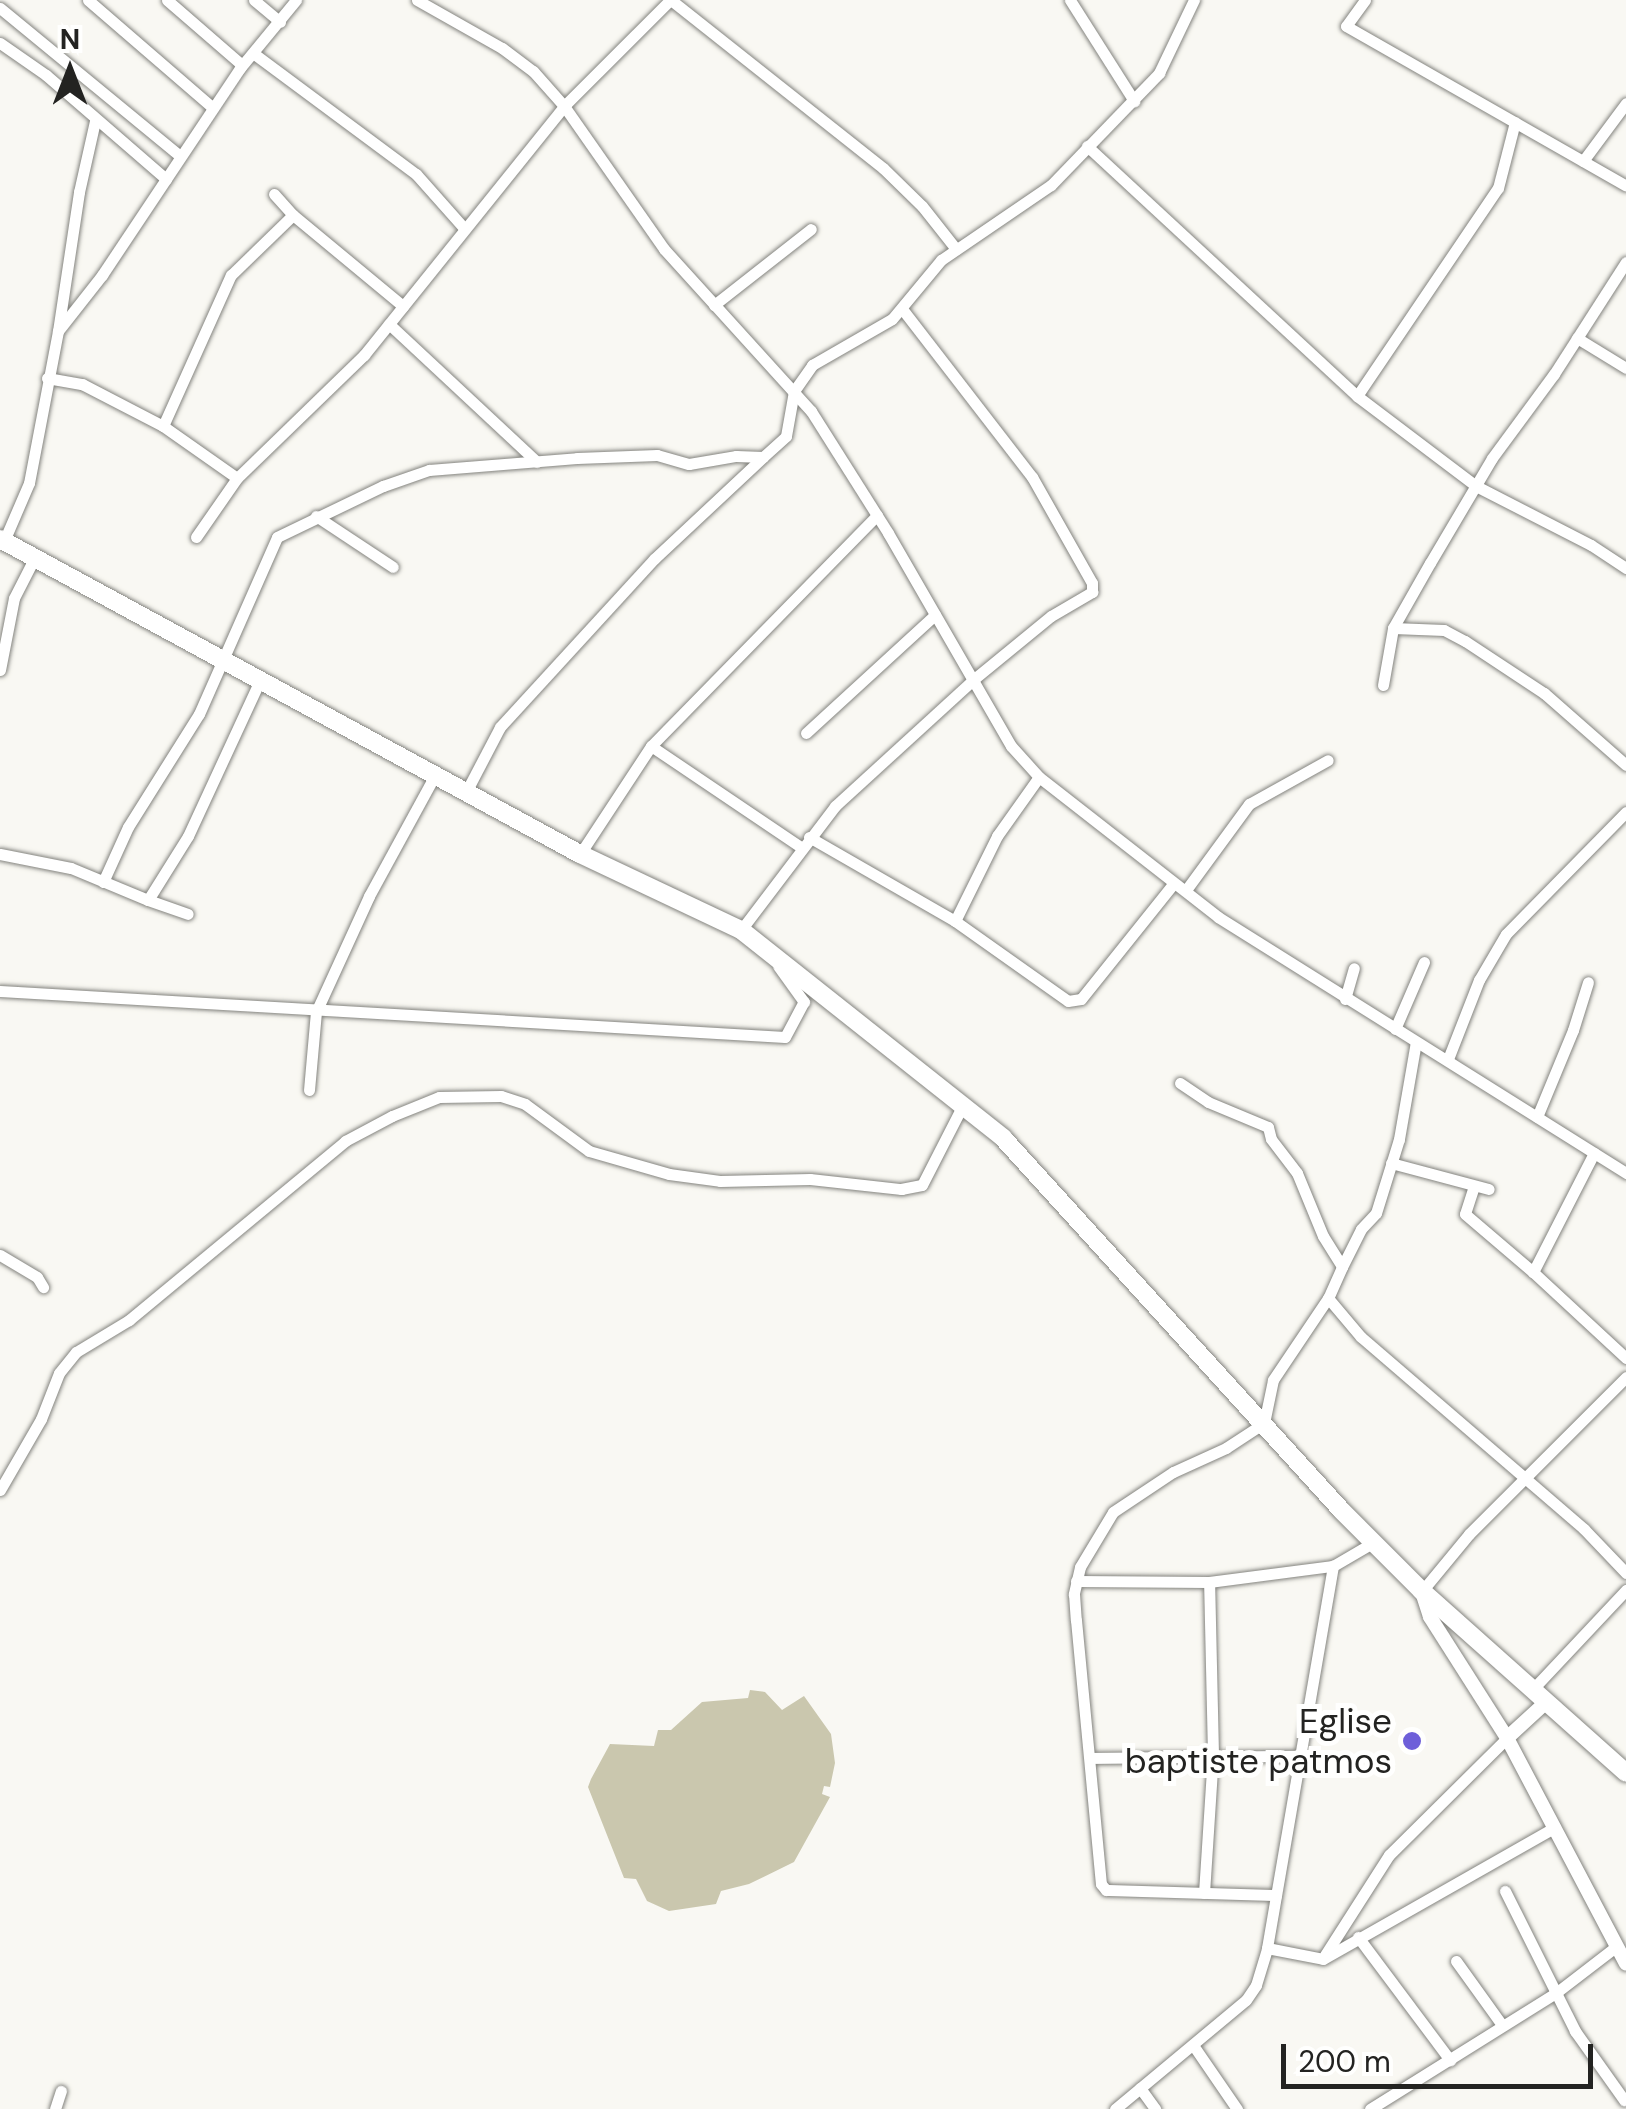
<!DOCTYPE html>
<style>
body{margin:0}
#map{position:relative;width:1626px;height:2109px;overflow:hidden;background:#f9f8f3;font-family:"DM Sans",sans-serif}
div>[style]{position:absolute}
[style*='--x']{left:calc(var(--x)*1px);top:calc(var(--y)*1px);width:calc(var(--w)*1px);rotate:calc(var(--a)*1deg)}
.green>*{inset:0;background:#cac7ae}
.roads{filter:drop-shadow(0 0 2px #83837e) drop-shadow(0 0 2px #83837e)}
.minor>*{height:11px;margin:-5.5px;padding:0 5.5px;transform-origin:5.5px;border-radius:5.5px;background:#fff}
.tertiary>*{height:14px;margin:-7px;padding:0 7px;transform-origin:7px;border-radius:7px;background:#fff}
.trunk>*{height:18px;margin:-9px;padding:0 9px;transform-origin:9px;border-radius:9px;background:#fff}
.dots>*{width:28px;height:28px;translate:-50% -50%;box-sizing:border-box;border:5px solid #fffffe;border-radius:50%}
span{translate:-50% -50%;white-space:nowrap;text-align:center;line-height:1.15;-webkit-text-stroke:10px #fffffe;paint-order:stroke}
.poi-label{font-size:35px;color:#232321}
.right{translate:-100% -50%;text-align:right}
.north{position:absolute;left:20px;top:20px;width:100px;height:100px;-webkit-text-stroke:8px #fffffe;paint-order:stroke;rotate:0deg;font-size:28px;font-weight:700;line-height:40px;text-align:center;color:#232321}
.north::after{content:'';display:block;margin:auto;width:35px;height:45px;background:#232321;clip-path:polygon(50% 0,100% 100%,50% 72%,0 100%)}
.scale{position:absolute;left:1281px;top:2044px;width:312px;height:45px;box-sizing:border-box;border:5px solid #232321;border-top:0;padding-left:12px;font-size:30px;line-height:35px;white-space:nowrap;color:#232321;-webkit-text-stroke:8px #fffffe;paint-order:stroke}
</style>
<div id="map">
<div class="green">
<i style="clip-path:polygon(750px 1690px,765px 1692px,782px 1710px,804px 1696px,831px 1734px,835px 1763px,830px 1787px,824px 1786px,822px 1794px,830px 1797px,794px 1862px,749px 1884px,721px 1891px,716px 1904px,669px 1911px,647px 1901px,636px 1879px,624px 1878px,588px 1787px,591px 1779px,610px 1744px,654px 1746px,658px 1730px,671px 1730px,702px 1702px,748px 1698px)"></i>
</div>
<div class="roads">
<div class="minor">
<i style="--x:88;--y:0;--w:165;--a:40.8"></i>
<i style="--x:167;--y:0;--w:99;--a:40.9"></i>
<i style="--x:254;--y:0;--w:34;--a:40"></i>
<i style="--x:417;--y:0;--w:98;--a:29.5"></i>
<i style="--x:502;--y:48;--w:39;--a:37"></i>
<i style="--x:533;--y:71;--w:47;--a:48.5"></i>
<i style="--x:564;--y:106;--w:174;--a:55"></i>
<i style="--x:664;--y:249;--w:219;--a:47.8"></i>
<i style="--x:811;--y:411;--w:144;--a:57.7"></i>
<i style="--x:888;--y:533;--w:246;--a:60"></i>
<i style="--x:1011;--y:746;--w:42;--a:47.9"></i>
<i style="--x:1039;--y:777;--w:227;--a:38"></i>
<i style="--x:1218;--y:917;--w:482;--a:32.1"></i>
<i style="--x:671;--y:0;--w:270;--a:38.4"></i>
<i style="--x:883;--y:168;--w:54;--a:44.3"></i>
<i style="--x:922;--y:206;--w:55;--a:51.7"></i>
<i style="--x:1070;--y:0;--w:120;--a:57.6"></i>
<i style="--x:1365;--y:0;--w:32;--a:126"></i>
<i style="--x:1346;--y:26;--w:322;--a:29.7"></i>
<i style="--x:0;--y:8;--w:233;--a:39.4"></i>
<i style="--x:0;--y:43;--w:56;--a:34.8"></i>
<i style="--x:46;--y:75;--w:159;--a:40.9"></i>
<i style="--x:253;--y:53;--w:203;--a:36.6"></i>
<i style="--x:416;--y:174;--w:72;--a:48.4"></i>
<i style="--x:1087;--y:146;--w:368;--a:42.8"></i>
<i style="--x:1357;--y:396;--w:149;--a:37.1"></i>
<i style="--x:1476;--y:486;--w:129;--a:27.2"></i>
<i style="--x:1591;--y:545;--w:42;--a:33.3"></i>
<i style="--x:1583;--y:161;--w:72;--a:-53.4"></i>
<i style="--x:274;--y:194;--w:28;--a:48"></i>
<i style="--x:293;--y:215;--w:143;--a:39.6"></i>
<i style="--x:714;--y:305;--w:123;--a:-38.1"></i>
<i style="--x:389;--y:324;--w:202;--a:43"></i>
<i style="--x:58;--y:331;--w:141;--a:-81.4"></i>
<i style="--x:79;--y:192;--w:73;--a:-77.3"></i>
<i style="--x:1577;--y:338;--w:57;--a:31.5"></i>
<i style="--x:47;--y:378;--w:36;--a:10"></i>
<i style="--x:82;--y:384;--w:91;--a:27.4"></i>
<i style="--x:163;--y:426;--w:90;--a:35.1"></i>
<i style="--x:1357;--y:396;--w:251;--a:-55.9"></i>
<i style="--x:1498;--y:188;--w:68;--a:-75.6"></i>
<i style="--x:163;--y:426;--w:166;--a:-65.8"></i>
<i style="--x:231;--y:275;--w:86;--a:-44.1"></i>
<i style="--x:316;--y:516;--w:92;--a:33.5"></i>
<i style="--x:196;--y:537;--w:72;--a:-55.2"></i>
<i style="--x:237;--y:478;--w:177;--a:-44.1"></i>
<i style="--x:364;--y:355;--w:319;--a:-51.2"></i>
<i style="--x:564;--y:106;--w:150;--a:-45"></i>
<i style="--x:4;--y:541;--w:63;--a:-66.7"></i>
<i style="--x:29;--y:483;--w:155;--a:-79.2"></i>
<i style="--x:58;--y:331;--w:71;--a:-51.8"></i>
<i style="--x:102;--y:275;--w:249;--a:-56.3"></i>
<i style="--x:240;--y:68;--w:88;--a:-50.5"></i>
<i style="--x:1393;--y:628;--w:51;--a:2.2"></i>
<i style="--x:1444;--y:630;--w:24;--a:28"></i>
<i style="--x:1465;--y:641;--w:95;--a:33.4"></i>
<i style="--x:1544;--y:693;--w:109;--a:41.3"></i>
<i style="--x:0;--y:670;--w:73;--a:-79"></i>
<i style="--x:14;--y:598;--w:44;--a:-62.9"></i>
<i style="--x:1383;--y:685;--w:58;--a:-80"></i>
<i style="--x:1393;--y:628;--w:75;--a:-60.4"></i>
<i style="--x:1430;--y:563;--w:122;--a:-59.4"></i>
<i style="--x:1492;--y:458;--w:104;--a:-53.6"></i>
<i style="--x:1554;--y:374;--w:133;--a:-57.3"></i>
<i style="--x:806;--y:733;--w:175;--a:-42.5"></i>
<i style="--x:651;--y:746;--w:181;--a:34"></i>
<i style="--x:466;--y:792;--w:73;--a:-62.4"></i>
<i style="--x:500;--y:727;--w:228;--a:-47.5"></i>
<i style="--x:654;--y:559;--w:149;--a:-43.1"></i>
<i style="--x:809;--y:837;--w:168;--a:29.9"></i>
<i style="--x:955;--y:921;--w:138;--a:35.3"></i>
<i style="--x:1068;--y:1001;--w:13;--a:-9"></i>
<i style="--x:1081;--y:999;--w:147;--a:-51.3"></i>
<i style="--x:0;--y:854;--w:72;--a:11.2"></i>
<i style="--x:71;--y:868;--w:83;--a:22.6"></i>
<i style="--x:148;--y:900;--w:75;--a:-58"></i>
<i style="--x:188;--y:836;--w:172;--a:-65.2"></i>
<i style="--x:580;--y:854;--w:129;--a:-56.7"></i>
<i style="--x:651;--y:746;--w:323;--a:-45.6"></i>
<i style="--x:103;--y:882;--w:60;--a:-65.6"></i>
<i style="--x:128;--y:827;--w:133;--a:-57.9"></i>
<i style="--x:199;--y:714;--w:193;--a:-66.2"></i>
<i style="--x:277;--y:537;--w:118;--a:-25.7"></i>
<i style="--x:383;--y:486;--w:49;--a:-19.2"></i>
<i style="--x:429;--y:470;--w:148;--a:-4.6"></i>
<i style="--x:577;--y:458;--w:80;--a:-2.1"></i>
<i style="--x:657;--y:455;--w:33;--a:16"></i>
<i style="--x:689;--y:464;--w:48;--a:-9.7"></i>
<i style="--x:736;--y:456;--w:27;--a:2"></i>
<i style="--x:763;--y:457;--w:31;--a:-42"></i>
<i style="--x:786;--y:436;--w:46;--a:-79.9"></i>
<i style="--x:794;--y:391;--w:32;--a:-55"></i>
<i style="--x:812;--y:365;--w:92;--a:-29.9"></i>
<i style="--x:892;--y:319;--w:77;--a:-50.3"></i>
<i style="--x:941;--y:260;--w:133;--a:-34.3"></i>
<i style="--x:1051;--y:185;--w:156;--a:-46"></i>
<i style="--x:1159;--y:73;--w:81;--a:-64.4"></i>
<i style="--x:1186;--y:890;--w:107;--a:-53.8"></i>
<i style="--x:1249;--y:804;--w:90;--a:-29.1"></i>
<i style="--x:148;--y:900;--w:42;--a:19.3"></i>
<i style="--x:955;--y:921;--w:95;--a:-63.7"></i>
<i style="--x:997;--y:836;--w:72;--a:-54.6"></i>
<i style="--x:741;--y:930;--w:156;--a:-52.8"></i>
<i style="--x:835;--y:806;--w:188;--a:-42.4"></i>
<i style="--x:974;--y:679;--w:99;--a:-39.3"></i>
<i style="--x:1051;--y:616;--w:48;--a:-30.3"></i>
<i style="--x:1092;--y:592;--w:9;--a:-90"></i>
<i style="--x:1092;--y:583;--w:122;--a:-119.5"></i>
<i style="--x:1032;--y:477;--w:212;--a:-127.7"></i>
<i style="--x:0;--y:991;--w:786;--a:3.35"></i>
<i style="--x:785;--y:1037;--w:40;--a:-62"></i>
<i style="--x:804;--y:1002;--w:44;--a:-125.8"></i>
<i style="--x:1345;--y:999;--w:32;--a:-74"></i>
<i style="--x:1395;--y:1029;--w:73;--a:-66.6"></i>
<i style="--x:1448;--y:1059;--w:85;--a:-68.6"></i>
<i style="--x:1479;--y:980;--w:53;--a:-59.6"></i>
<i style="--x:1506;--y:934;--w:171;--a:-45.5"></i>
<i style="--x:1180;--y:1083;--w:34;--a:34"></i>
<i style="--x:1208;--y:1102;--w:65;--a:22.6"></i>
<i style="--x:1268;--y:1127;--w:12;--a:76"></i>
<i style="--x:1271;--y:1139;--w:43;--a:52.6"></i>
<i style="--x:1297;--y:1173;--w:68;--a:67.6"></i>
<i style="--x:1323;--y:1236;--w:36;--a:58"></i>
<i style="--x:1342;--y:1267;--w:34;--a:114"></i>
<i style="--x:1328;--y:1298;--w:99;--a:123.9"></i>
<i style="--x:1273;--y:1380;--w:44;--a:101.8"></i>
<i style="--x:1264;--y:1423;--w:45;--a:146.7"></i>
<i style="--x:1226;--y:1448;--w:58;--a:155.6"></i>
<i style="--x:1173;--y:1472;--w:72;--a:146.3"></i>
<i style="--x:1113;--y:1512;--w:64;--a:121"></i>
<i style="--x:1080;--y:1567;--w:28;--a:103"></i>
<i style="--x:1074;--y:1594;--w:26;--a:86"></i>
<i style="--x:1076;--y:1620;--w:265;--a:84.6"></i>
<i style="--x:1101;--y:1884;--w:8;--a:50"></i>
<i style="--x:1106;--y:1890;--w:170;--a:1.7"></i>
<i style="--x:309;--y:1090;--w:78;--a:-84.9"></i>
<i style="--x:316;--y:1012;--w:128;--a:-65.4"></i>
<i style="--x:369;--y:896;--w:138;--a:-61.4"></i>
<i style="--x:1537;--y:1117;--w:94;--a:-67.5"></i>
<i style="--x:1573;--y:1030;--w:50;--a:-72.6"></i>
<i style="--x:1594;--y:1153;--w:134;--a:117.1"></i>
<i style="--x:1533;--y:1272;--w:127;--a:42.8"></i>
<i style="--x:1391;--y:1163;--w:101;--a:14.9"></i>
<i style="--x:1474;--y:1186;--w:29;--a:108"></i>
<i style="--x:1465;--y:1214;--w:89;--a:40.5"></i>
<i style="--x:0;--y:1255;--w:43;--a:30.7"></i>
<i style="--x:37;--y:1277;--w:12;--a:59"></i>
<i style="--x:1342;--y:1267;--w:42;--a:-63.4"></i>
<i style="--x:1361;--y:1229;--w:22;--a:-47"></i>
<i style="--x:1376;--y:1213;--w:77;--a:-72.7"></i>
<i style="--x:1399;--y:1139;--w:98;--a:-80.1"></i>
<i style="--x:1328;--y:1298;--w:51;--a:49.8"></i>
<i style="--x:1361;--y:1337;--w:294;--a:40.7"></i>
<i style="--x:1584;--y:1529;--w:61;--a:46.3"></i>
<i style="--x:0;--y:1490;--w:82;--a:-60"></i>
<i style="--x:41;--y:1419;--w:49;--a:-68.6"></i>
<i style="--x:59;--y:1373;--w:27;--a:-51"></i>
<i style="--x:76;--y:1352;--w:62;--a:-31.1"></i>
<i style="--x:129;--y:1320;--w:281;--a:-39.6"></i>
<i style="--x:345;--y:1141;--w:53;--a:-28"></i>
<i style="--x:392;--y:1116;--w:51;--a:-22"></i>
<i style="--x:439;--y:1097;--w:62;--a:-0.9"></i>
<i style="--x:501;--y:1096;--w:25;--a:18"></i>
<i style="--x:525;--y:1104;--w:79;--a:36.3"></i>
<i style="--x:589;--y:1151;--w:83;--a:16"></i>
<i style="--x:669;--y:1174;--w:51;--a:7.8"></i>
<i style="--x:720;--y:1181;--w:90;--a:-1.3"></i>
<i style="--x:810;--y:1179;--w:92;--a:6.3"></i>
<i style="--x:901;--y:1189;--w:21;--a:-11"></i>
<i style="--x:922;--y:1185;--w:92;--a:-62.9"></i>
<i style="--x:1076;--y:1581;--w:133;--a:0.4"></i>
<i style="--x:1209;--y:1582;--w:125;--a:-7.4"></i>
<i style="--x:1422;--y:1591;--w:74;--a:-50.5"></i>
<i style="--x:1469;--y:1534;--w:222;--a:-45"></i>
<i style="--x:1531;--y:1691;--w:139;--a:-46.8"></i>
<i style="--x:1091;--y:1758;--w:206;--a:-0.6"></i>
<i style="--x:1505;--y:1891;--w:157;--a:63.4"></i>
<i style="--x:1575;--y:2031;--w:85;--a:54.6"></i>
<i style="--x:1204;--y:1893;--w:139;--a:-86.3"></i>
<i style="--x:1213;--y:1754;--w:172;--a:-91.3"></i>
<i style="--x:1358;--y:1937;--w:154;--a:53.2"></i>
<i style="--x:1267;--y:1948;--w:57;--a:11.1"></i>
<i style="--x:1323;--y:1959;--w:267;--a:-29.6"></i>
<i style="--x:1325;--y:1955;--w:119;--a:-57.4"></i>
<i style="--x:1389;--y:1855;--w:166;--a:-44.8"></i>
<i style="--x:1456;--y:1961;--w:79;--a:54.3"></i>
<i style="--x:1193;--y:2045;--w:78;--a:55.5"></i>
<i style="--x:1140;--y:2088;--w:26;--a:54"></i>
<i style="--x:55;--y:2109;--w:19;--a:-72"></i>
<i style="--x:1115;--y:2109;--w:170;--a:-39.8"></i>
<i style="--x:1246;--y:2000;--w:18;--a:-56"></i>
<i style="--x:1256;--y:1985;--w:39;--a:-73"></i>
<i style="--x:1267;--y:1948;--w:388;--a:-80.2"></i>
<i style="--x:1333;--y:1566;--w:48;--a:-30.3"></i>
<i style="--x:1370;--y:2109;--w:221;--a:-32"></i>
<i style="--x:1557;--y:1992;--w:76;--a:-37.5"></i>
</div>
<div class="tertiary">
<i style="--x:1422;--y:1592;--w:26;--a:72"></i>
<i style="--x:1430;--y:1617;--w:143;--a:57.5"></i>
<i style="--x:1507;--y:1738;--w:255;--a:62.2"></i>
<i style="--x:1507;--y:1738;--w:52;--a:-42.6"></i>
</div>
<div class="trunk">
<i style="--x:0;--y:539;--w:660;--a:28.51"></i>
<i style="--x:580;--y:854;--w:178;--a:25.3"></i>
<i style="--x:741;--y:930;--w:335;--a:38.4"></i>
<i style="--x:1003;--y:1138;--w:504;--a:47.73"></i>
<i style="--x:1342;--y:1511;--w:113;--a:45"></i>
<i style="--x:1422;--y:1591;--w:273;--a:41.7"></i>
</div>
</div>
<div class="dots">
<i style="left:1412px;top:1741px;background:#6e5fd9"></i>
</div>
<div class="poi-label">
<span class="right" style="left:1392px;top:1741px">Eglise<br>baptiste patmos</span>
</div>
<div class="north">N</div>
<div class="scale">200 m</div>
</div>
